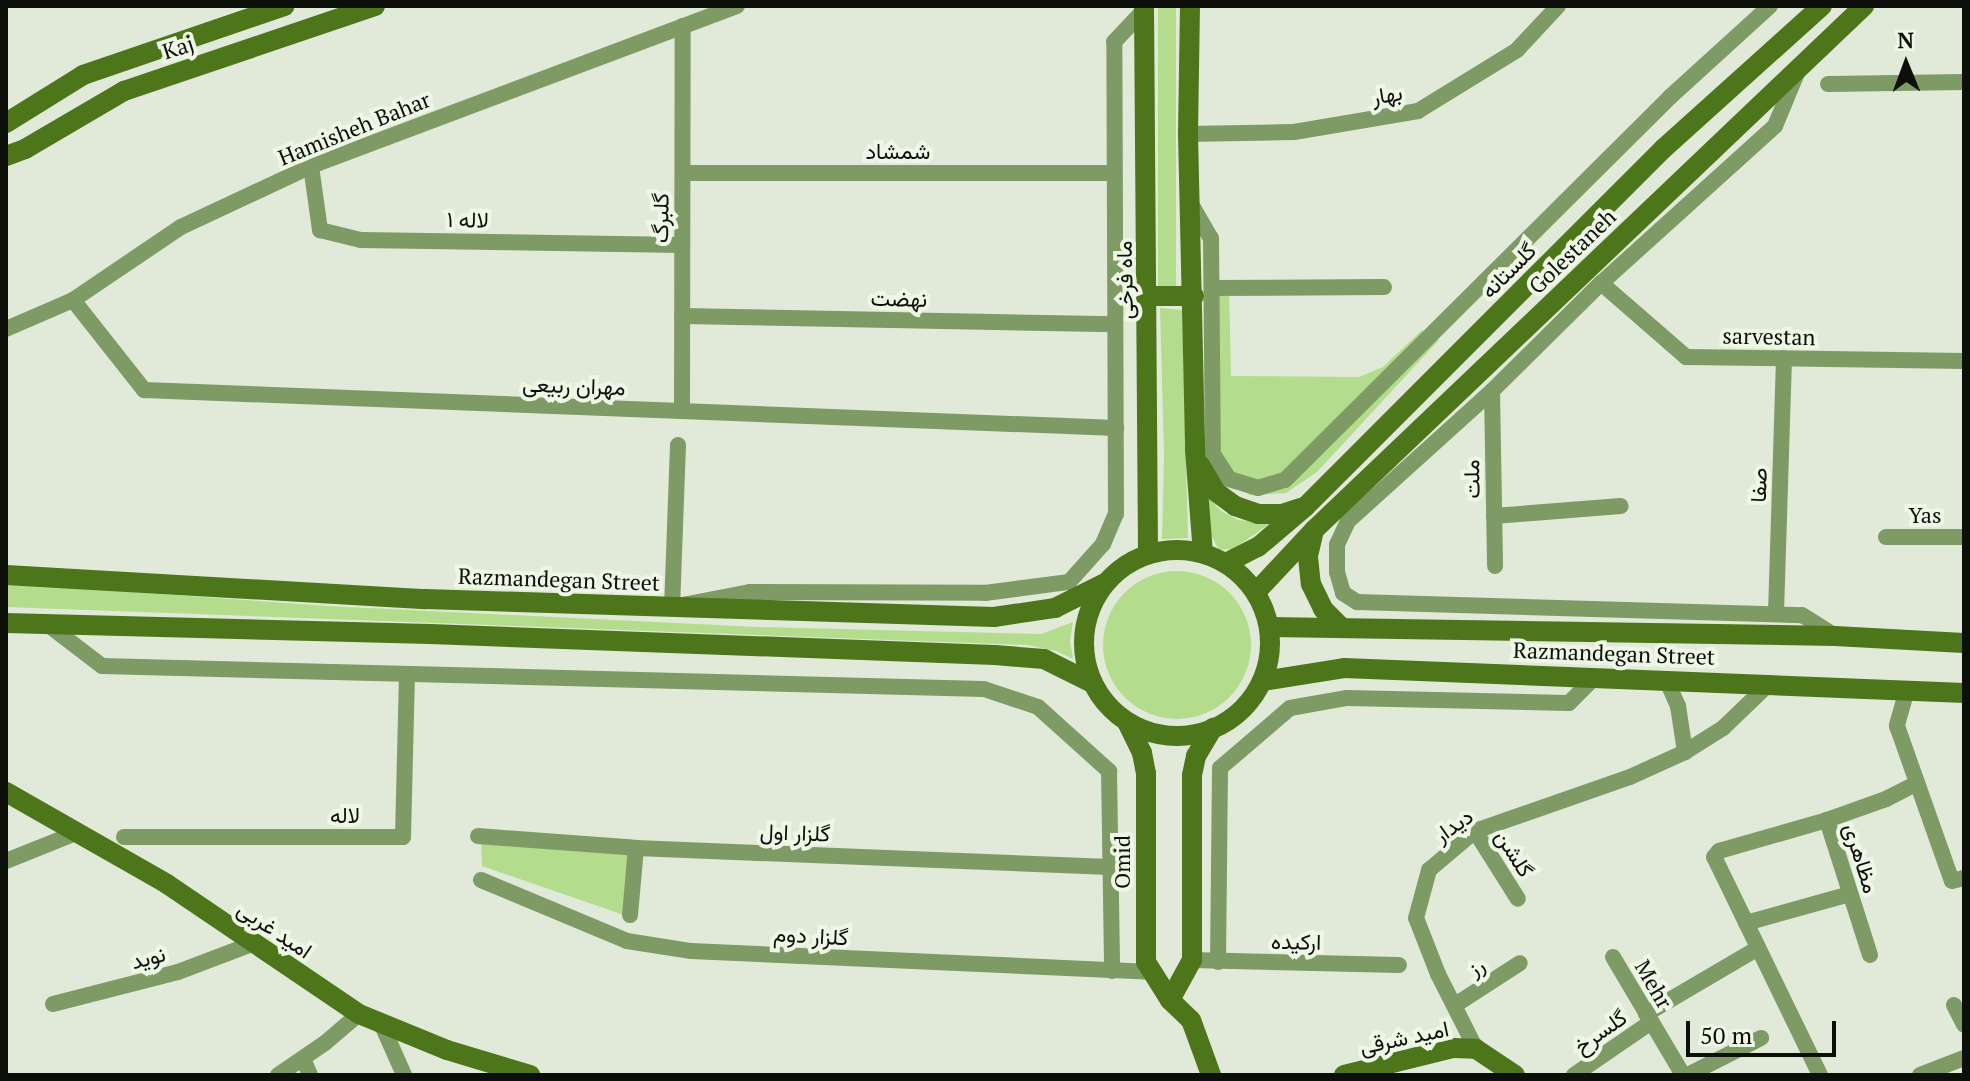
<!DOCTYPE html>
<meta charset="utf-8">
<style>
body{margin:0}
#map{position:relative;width:1970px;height:1081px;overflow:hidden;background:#e1ead9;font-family:"PT Serif",Vazirmatn,serif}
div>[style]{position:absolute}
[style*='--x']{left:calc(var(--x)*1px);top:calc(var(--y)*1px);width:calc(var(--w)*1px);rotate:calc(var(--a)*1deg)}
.green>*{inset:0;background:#b3dd8c;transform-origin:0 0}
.round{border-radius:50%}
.street>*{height:16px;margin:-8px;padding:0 8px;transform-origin:8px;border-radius:8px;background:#7f9b65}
.secondary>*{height:20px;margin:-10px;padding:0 10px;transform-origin:10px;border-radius:10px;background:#4d761b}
.secondary>.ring{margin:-10px;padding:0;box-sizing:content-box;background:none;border:20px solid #4d761b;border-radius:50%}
span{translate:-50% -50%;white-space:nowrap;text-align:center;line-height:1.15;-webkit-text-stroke:8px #eef7e6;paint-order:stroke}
.street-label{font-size:22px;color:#0d100a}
.frame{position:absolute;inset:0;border:8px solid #0d100a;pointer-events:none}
.north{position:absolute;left:1866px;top:24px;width:80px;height:80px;-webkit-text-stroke:6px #eef7e6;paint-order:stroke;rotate:359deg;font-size:22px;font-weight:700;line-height:32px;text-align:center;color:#0d100a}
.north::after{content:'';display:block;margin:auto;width:28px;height:36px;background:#0d100a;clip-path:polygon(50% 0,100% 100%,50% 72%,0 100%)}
.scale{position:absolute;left:1686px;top:1021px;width:150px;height:36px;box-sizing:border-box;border:4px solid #0d100a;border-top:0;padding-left:10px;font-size:24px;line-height:28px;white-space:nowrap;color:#0d100a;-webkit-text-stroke:6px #eef7e6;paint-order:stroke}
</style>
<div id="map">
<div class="green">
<i style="left:1158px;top:6px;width:18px;height:282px"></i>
<i style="clip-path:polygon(1229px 287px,1231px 376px,1359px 377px,1383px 367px,1422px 330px,1439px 340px,1317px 472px,1286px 493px,1250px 495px,1220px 475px,1206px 290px)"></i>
<i style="clip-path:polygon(1160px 308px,1182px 310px,1188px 538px,1162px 539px,1164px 455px)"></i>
<i style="clip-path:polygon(1209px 498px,1221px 511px,1238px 520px,1271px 523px,1233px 549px,1219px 550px,1210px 533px)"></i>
<i class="round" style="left:1103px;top:571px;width:148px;height:148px"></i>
<i style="clip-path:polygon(6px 583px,328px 606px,757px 627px,1041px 634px,1073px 622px,1070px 641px,1073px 659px,1056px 651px,1027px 645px,6px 607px)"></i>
<i style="clip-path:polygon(481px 840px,628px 855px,624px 915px,482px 866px)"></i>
</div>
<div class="street">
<i style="--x:1797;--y:73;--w:57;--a:112.5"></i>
<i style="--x:1775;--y:126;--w:234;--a:137.9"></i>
<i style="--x:1601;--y:283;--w:153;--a:135.3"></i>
<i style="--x:1492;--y:391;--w:194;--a:137.9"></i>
<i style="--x:1348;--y:521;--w:26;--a:115"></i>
<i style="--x:1337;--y:545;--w:27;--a:90"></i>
<i style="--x:1337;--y:572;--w:22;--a:74"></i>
<i style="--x:1343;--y:593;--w:17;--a:33"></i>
<i style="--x:1357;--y:602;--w:445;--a:1.7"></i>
<i style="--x:1802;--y:615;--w:39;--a:32"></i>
<i style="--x:1828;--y:84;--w:136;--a:-0.8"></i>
<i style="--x:1188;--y:134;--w:106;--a:-1.1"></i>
<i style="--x:1294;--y:132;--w:126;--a:-9.6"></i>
<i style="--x:1418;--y:111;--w:116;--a:-31.6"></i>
<i style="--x:1517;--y:50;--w:60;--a:-47"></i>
<i style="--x:311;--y:166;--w:65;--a:82"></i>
<i style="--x:320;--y:230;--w:42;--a:13.7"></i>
<i style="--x:361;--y:240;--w:321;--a:0.9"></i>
<i style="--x:683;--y:173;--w:430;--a:0"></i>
<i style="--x:1191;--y:204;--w:39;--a:60"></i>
<i style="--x:1211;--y:238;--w:216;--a:89.5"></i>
<i style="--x:1213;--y:454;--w:30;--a:57"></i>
<i style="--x:1229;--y:479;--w:30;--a:17"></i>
<i style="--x:1258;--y:488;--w:28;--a:-17"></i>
<i style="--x:1285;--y:480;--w:543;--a:-44.85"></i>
<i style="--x:1670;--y:97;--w:135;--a:-42.3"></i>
<i style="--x:1601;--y:283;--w:113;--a:41"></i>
<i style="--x:1686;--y:357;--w:278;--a:0.8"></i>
<i style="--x:1212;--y:288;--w:172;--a:-0.3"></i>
<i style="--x:73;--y:300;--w:115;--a:51.7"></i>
<i style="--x:144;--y:390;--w:973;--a:2.24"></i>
<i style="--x:682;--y:316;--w:433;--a:1.1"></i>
<i style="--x:6;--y:329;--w:73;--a:-23.4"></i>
<i style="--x:73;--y:300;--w:130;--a:-34.1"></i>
<i style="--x:181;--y:227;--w:144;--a:-25.1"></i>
<i style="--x:311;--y:166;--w:455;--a:-20.6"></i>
<i style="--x:1492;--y:391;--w:175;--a:89"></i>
<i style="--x:682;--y:411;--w:385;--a:-89.9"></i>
<i style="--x:678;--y:445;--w:162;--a:92.1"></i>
<i style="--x:672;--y:607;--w:79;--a:-10.9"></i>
<i style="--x:750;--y:592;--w:235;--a:0.2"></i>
<i style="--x:985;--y:593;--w:85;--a:-7.5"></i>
<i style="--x:1069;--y:582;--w:51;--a:-48.2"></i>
<i style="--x:1103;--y:544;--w:33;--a:-67"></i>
<i style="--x:1116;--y:514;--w:472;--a:-90.2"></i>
<i style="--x:1114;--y:42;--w:44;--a:-46.8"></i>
<i style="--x:1494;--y:516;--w:127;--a:-4.5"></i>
<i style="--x:1886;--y:537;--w:78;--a:0"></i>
<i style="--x:1776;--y:613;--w:255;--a:-88.2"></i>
<i style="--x:47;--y:624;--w:69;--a:37.4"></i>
<i style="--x:102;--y:666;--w:882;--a:1.49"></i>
<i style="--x:984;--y:689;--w:57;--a:18.4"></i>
<i style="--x:1038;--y:707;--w:96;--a:42"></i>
<i style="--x:1109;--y:771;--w:200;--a:89.1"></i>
<i style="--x:1666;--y:679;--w:30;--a:66"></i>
<i style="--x:1678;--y:706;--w:47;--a:81.3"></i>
<i style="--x:1907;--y:690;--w:37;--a:106"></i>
<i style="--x:1897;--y:726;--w:164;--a:70.5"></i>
<i style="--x:1952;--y:881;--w:12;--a:-14"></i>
<i style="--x:1475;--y:831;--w:80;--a:57.7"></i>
<i style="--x:478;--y:836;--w:158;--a:4.3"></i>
<i style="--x:636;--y:848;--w:474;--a:2.3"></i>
<i style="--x:124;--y:837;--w:279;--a:0"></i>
<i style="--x:403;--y:837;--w:163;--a:-88.6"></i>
<i style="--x:6;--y:861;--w:75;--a:-21.8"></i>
<i style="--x:481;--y:880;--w:158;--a:22.7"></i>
<i style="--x:627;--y:941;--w:65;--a:8.9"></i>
<i style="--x:691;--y:951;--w:460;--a:2.6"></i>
<i style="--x:630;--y:915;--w:67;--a:-84.9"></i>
<i style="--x:1746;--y:923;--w:108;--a:-15.6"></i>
<i style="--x:1870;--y:955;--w:142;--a:-107.7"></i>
<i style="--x:1827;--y:820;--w:63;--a:-19.6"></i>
<i style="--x:1886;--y:799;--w:35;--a:-27"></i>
<i style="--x:1613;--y:957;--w:137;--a:59.3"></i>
<i style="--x:1192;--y:960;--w:207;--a:1.4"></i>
<i style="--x:1218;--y:962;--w:194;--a:-89.4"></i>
<i style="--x:1220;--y:768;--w:92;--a:-40.6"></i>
<i style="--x:1290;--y:708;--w:58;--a:-10"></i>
<i style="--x:1347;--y:698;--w:222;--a:1.3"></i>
<i style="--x:1569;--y:703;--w:37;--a:-45"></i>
<i style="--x:53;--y:1004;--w:129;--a:-14.4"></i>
<i style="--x:178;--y:972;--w:79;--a:-20.7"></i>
<i style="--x:1455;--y:1005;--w:77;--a:-32.9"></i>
<i style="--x:1954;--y:1005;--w:22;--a:63"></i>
<i style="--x:1646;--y:1014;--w:130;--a:-30.5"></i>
<i style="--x:381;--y:1023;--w:57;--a:66.1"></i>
<i style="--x:1476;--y:1049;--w:84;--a:-116.9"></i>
<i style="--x:1438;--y:974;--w:60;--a:-111.4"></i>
<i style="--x:1416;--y:918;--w:50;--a:-74.8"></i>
<i style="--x:1429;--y:870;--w:60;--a:-40.3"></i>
<i style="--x:1475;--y:831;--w:164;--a:-19.2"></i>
<i style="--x:1630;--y:777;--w:60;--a:-24.4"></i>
<i style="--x:1685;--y:752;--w:45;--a:-32.3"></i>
<i style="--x:1723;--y:728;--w:65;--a:-43.8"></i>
<i style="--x:303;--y:1059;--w:17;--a:66"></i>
<i style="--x:278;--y:1075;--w:57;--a:-34.2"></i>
<i style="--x:325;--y:1043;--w:45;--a:-40.5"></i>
<i style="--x:1574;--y:1075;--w:93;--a:-34.5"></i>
<i style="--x:1688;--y:1075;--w:82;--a:-26.9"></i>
<i style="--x:1820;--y:1075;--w:242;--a:-115.9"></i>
<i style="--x:1714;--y:857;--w:8;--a:-50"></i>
<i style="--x:1719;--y:851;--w:112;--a:-16"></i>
<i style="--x:1920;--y:1075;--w:47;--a:-21.1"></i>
</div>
<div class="secondary">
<i style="--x:1144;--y:6;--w:548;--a:89.58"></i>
<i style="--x:1190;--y:6;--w:128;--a:90.9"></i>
<i style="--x:1188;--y:134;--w:316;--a:88.7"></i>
<i style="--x:1195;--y:450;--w:103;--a:85.6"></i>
<i style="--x:6;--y:123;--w:91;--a:-31.9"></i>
<i style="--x:83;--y:75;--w:213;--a:-18.9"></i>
<i style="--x:6;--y:156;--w:20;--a:-20"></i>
<i style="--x:25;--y:149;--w:115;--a:-30.4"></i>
<i style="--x:124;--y:91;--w:265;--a:-18.7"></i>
<i style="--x:1148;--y:296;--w:46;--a:0"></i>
<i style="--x:1200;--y:465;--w:31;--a:59"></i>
<i style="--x:1216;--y:492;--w:24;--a:36"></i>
<i style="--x:1235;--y:506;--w:24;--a:19"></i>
<i style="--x:1258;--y:514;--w:24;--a:0"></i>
<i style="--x:1282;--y:514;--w:20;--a:-18"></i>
<i style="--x:1314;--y:530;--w:28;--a:103"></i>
<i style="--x:1308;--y:557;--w:27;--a:84"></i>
<i style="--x:1311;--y:584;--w:28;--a:64"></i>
<i style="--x:1323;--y:609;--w:27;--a:45"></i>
<i class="ring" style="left:1084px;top:550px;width:166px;height:166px"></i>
<i style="--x:1226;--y:563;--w:36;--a:-27"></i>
<i style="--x:1258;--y:547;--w:62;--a:-40.4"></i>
<i style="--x:1305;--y:507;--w:506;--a:-45"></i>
<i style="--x:1663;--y:149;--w:214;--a:-42"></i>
<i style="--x:6;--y:575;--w:420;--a:3.3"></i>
<i style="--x:425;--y:599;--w:569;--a:1.81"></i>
<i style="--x:994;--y:617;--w:62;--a:-8.4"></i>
<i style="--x:1055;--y:608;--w:56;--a:-26.6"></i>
<i style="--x:1257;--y:591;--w:83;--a:-46.9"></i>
<i style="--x:1314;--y:530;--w:760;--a:-43.61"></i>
<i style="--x:6;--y:623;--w:424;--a:1.5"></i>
<i style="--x:430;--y:634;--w:565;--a:2.13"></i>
<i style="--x:995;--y:655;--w:49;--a:4.7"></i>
<i style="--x:1044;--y:659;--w:54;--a:26.6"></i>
<i style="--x:1269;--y:627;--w:566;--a:0.91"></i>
<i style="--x:1835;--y:636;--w:129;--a:3.1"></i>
<i style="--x:1263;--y:681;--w:82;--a:-9.1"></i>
<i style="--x:1344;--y:668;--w:621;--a:2.31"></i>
<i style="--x:1127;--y:722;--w:34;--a:64"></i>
<i style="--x:1142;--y:753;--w:20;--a:79"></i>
<i style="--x:1146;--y:773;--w:189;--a:90"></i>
<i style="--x:1146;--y:962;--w:45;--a:57.7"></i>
<i style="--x:1170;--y:1000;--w:29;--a:44"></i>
<i style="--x:1191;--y:1020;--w:59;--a:70"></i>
<i style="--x:6;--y:792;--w:185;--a:29.7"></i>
<i style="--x:167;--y:884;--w:232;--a:34.1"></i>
<i style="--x:359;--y:1014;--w:95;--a:22.2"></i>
<i style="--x:447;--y:1050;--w:87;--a:16.8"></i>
<i style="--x:1170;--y:1000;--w:46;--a:-61.2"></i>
<i style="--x:1192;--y:960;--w:185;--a:-90"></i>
<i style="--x:1192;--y:775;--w:19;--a:-78"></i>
<i style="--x:1196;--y:756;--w:33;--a:-59"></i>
<i style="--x:1344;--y:1075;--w:112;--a:-13.9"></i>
<i style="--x:1453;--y:1048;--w:23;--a:2"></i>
<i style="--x:1476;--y:1049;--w:47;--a:33.7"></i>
</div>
<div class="street-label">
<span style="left:178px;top:47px;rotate:-18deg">Kaj</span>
<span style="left:1387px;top:94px;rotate:-9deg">بهار</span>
<span style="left:354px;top:128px;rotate:-22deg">Hamisheh Bahar</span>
<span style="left:898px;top:151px">شمشاد</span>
<span style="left:660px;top:218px;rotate:-89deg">گلبرگ</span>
<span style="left:468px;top:219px;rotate:1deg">لاله ۱</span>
<span style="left:1572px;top:251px;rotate:-44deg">Golestaneh</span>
<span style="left:1508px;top:270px;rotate:-45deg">گلستانه</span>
<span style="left:1124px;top:280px;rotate:-91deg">ماه فرخی</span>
<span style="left:899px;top:298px;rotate:1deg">نهضت</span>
<span style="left:1769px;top:336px;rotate:1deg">sarvestan</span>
<span style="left:574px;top:385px;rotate:2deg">مهران ربیعی</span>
<span style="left:1471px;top:479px;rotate:-91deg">ملت</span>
<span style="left:1758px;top:485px;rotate:-88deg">صفا</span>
<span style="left:1925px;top:515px">Yas</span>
<span style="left:559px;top:579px;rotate:2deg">Razmandegan Street</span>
<span style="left:1614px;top:653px;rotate:2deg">Razmandegan Street</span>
<span style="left:345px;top:815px">لاله</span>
<span style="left:1453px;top:825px;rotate:-35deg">دیدار</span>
<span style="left:795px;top:832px;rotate:2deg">گلزار اول</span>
<span style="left:1515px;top:853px;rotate:58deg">گلشن</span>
<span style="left:1862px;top:858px;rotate:73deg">مظاهری</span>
<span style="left:1122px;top:862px;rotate:-90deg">Omid</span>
<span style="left:275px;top:929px;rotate:34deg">امید غربی</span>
<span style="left:811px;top:935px;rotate:3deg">گلزار دوم</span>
<span style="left:1296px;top:941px;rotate:1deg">ارکیده</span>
<span style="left:148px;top:957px;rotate:-15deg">نوید</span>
<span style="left:1476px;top:966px;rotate:-33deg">رز</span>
<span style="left:1654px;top:984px;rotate:60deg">Mehr</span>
<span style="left:1600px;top:1031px;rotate:-35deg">گلسرخ</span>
<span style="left:1404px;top:1037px;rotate:-12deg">امید شرقی</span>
</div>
<div class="frame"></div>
<div class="north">N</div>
<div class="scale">50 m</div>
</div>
